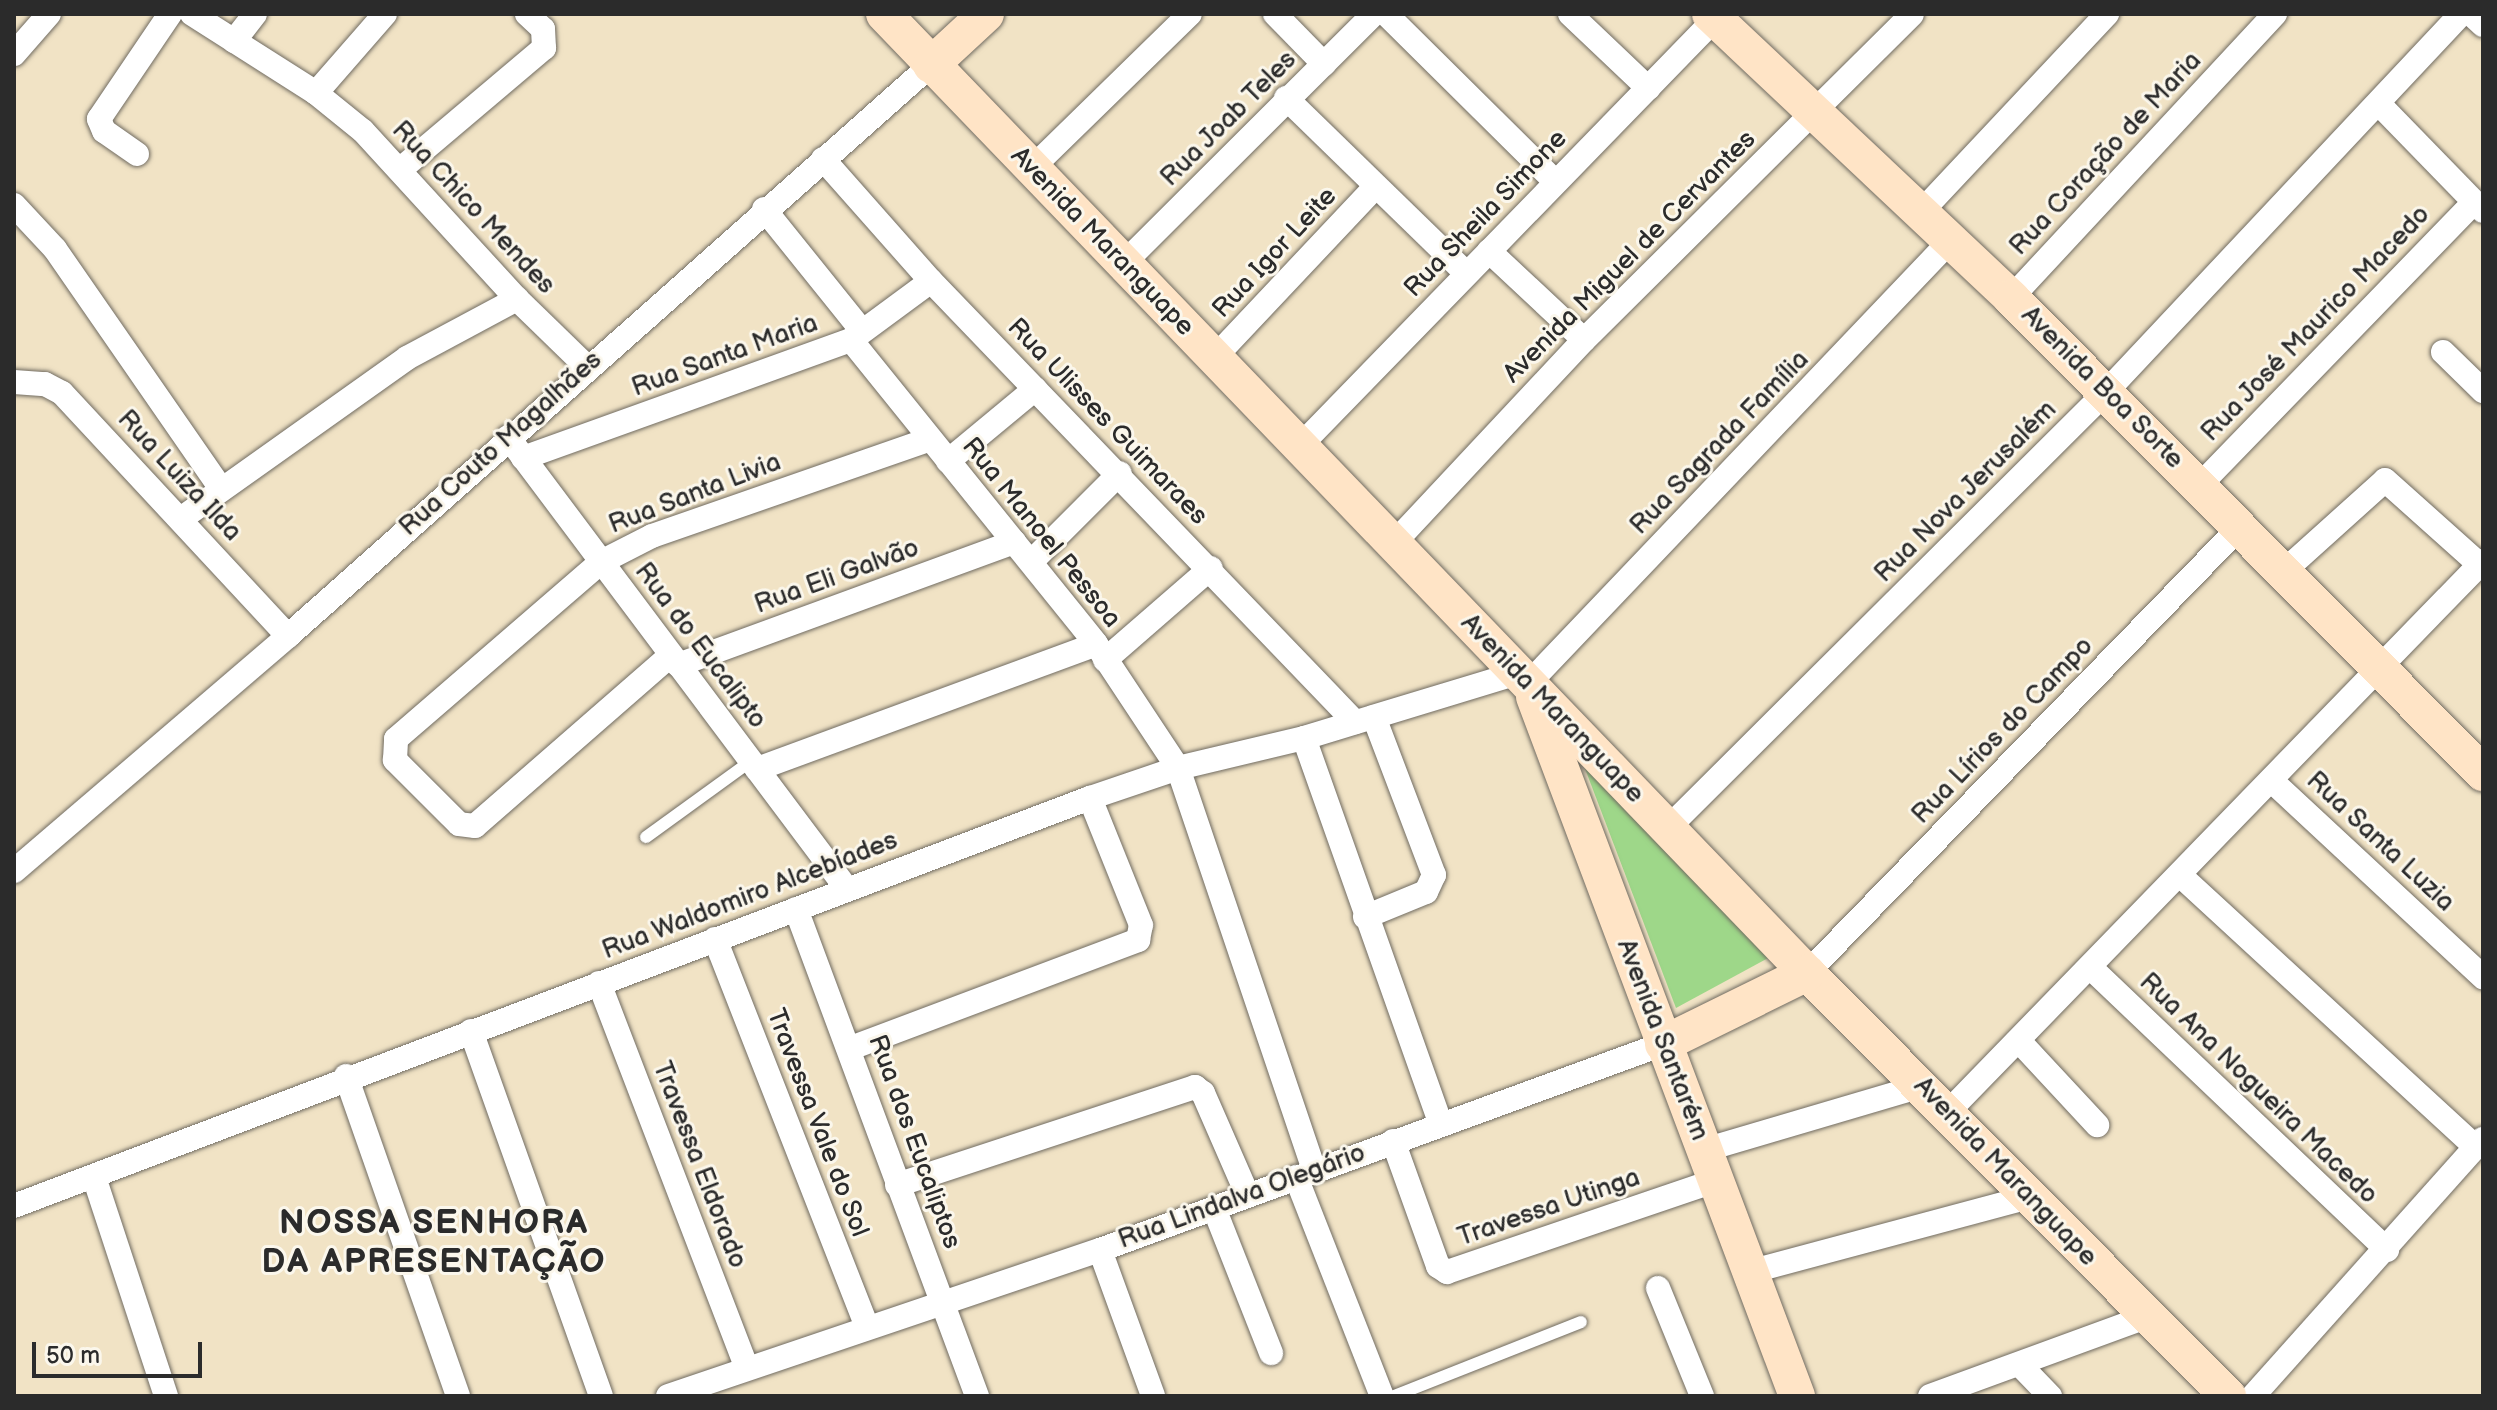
<!DOCTYPE html>
<meta charset="utf-8">
<style>
body{margin:0}
#map{position:relative;width:2497px;height:1410px;overflow:hidden;background:#f1e3c5;font-family:"Balsamiq Sans",sans-serif}
div>[style]{position:absolute}
[style*='--x']{left:calc(var(--x)*1px);top:calc(var(--y)*1px);width:calc(var(--w)*1px);rotate:calc(var(--a)*1deg)}
.green>*{inset:0;background:#9ed789}
.roads{filter:drop-shadow(0 0 2px #706b61) drop-shadow(0 0 2px #706b61)}
.lane>*{height:12px;margin:-6px;padding:0 6px;transform-origin:6px;border-radius:6px;background:#fff}
.street>*{height:24px;margin:-12px;padding:0 12px;transform-origin:12px;border-radius:12px;background:#fff}
.secondary>*{height:36px;margin:-18px;padding:0 18px;transform-origin:18px;border-radius:18px;background:#ffe4c6}
span{translate:-50% -50%;white-space:nowrap;text-align:center;line-height:1.15;-webkit-text-stroke:6px #fbf7ec;paint-order:stroke}
.street-label{font-size:26px;color:#2b2b2b}
.district-label{font-size:34px;color:#2b2b2b;font-weight:700;letter-spacing:2px}
.frame{position:absolute;inset:0;border:16px solid #2b2b2b;pointer-events:none}
.scale{position:absolute;left:32px;top:1342px;width:170px;height:36px;box-sizing:border-box;border:4px solid #2b2b2b;border-top:0;padding-left:10px;font-size:24px;line-height:28px;white-space:nowrap;color:#2b2b2b;-webkit-text-stroke:6px #fbf7ec;paint-order:stroke}
</style>
<div id="map">
<div class="green">
<i style="clip-path:polygon(1584px 766px,1770px 957px,1676px 1008px)"></i>
</div>
<div class="roads">
<div class="lane">
<i style="--x:646;--y:837;--w:130;--a:-35.9"></i>
<i style="--x:1394;--y:1396;--w:201;--a:-21.6"></i>
</div>
<div class="street">
<i style="--x:192;--y:14;--w:147;--a:32.5"></i>
<i style="--x:316;--y:93;--w:60;--a:39"></i>
<i style="--x:363;--y:131;--w:228;--a:47.5"></i>
<i style="--x:517;--y:299;--w:98;--a:44.2"></i>
<i style="--x:1275;--y:14;--w:70;--a:45.6"></i>
<i style="--x:1386;--y:14;--w:238;--a:44.7"></i>
<i style="--x:1570;--y:14;--w:108;--a:43.5"></i>
<i style="--x:2471;--y:14;--w:16;--a:43"></i>
<i style="--x:234;--y:41;--w:34;--a:-52"></i>
<i style="--x:14;--y:54;--w:53;--a:-48.8"></i>
<i style="--x:316;--y:93;--w:105;--a:-48.9"></i>
<i style="--x:1286;--y:98;--w:252;--a:44.2"></i>
<i style="--x:2379;--y:104;--w:149;--a:45.8"></i>
<i style="--x:137;--y:154;--w:40;--a:-145.1"></i>
<i style="--x:104;--y:131;--w:13;--a:-113"></i>
<i style="--x:99;--y:119;--w:127;--a:-55.9"></i>
<i style="--x:823;--y:159;--w:163;--a:48.5"></i>
<i style="--x:931;--y:281;--w:612;--a:46.13"></i>
<i style="--x:402;--y:168;--w:186;--a:-40.2"></i>
<i style="--x:544;--y:48;--w:19;--a:-93"></i>
<i style="--x:543;--y:29;--w:22;--a:-137"></i>
<i style="--x:1031;--y:169;--w:222;--a:-44.3"></i>
<i style="--x:14;--y:205;--w:60;--a:47"></i>
<i style="--x:55;--y:249;--w:290;--a:55.3"></i>
<i style="--x:764;--y:209;--w:156;--a:51.2"></i>
<i style="--x:1921;--y:212;--w:272;--a:-46.8"></i>
<i style="--x:1489;--y:251;--w:130;--a:43.1"></i>
<i style="--x:1123;--y:264;--w:354;--a:-44.9"></i>
<i style="--x:2011;--y:298;--w:388;--a:-47.1"></i>
<i style="--x:851;--y:340;--w:390;--a:51.1"></i>
<i style="--x:1096;--y:644;--w:149;--a:56.5"></i>
<i style="--x:1178;--y:768;--w:424;--a:71.3"></i>
<i style="--x:2443;--y:352;--w:56;--a:44.3"></i>
<i style="--x:1214;--y:358;--w:236;--a:-46.7"></i>
<i style="--x:14;--y:382;--w:31;--a:4"></i>
<i style="--x:45;--y:384;--w:19;--a:28"></i>
<i style="--x:62;--y:393;--w:332;--a:47.1"></i>
<i style="--x:508;--y:437;--w:565;--a:53.13"></i>
<i style="--x:1298;--y:448;--w:598;--a:-45.81"></i>
<i style="--x:523;--y:458;--w:349;--a:-19.8"></i>
<i style="--x:851;--y:340;--w:99;--a:-36.4"></i>
<i style="--x:948;--y:461;--w:113;--a:-39.6"></i>
<i style="--x:2199;--y:486;--w:395;--a:-45.9"></i>
<i style="--x:182;--y:518;--w:276;--a:-35.4"></i>
<i style="--x:407;--y:358;--w:125;--a:-28.2"></i>
<i style="--x:1393;--y:544;--w:279;--a:-46.9"></i>
<i style="--x:1584;--y:340;--w:462;--a:-44.8"></i>
<i style="--x:1032;--y:561;--w:124;--a:-45"></i>
<i style="--x:2283;--y:572;--w:137;--a:-42"></i>
<i style="--x:2385;--y:480;--w:126;--a:41.8"></i>
<i style="--x:671;--y:655;--w:260;--a:138.9"></i>
<i style="--x:475;--y:826;--w:16;--a:-173"></i>
<i style="--x:459;--y:824;--w:91;--a:-135"></i>
<i style="--x:395;--y:760;--w:21;--a:-87"></i>
<i style="--x:396;--y:739;--w:271;--a:-40.8"></i>
<i style="--x:601;--y:562;--w:57;--a:-27"></i>
<i style="--x:652;--y:536;--w:294;--a:-19.2"></i>
<i style="--x:1105;--y:660;--w:140;--a:-41"></i>
<i style="--x:678;--y:665;--w:358;--a:-20.1"></i>
<i style="--x:1529;--y:683;--w:612;--a:-46.39"></i>
<i style="--x:1304;--y:738;--w:410;--a:70.5"></i>
<i style="--x:757;--y:769;--w:361;--a:-20.2"></i>
<i style="--x:2273;--y:782;--w:287;--a:42.9"></i>
<i style="--x:1668;--y:828;--w:617;--a:-44.87"></i>
<i style="--x:2105;--y:393;--w:520;--a:-46.79"></i>
<i style="--x:14;--y:871;--w:361;--a:-40.6"></i>
<i style="--x:288;--y:636;--w:860;--a:-41.61"></i>
<i style="--x:2182;--y:877;--w:399;--a:42.6"></i>
<i style="--x:796;--y:909;--w:520;--a:69.61"></i>
<i style="--x:1365;--y:917;--w:66;--a:-22.3"></i>
<i style="--x:1426;--y:892;--w:19;--a:-65"></i>
<i style="--x:1434;--y:875;--w:169;--a:-110.8"></i>
<i style="--x:715;--y:939;--w:417;--a:68.6"></i>
<i style="--x:2091;--y:968;--w:409;--a:43.6"></i>
<i style="--x:1807;--y:973;--w:620;--a:-45.85"></i>
<i style="--x:599;--y:983;--w:412;--a:69"></i>
<i style="--x:471;--y:1031;--w:387;--a:70.4"></i>
<i style="--x:2019;--y:1041;--w:115;--a:47.1"></i>
<i style="--x:851;--y:1048;--w:307;--a:-20.6"></i>
<i style="--x:1138;--y:940;--w:15;--a:-79"></i>
<i style="--x:1141;--y:925;--w:137;--a:-111.9"></i>
<i style="--x:346;--y:1076;--w:339;--a:70.7"></i>
<i style="--x:1947;--y:1113;--w:769;--a:-45.84"></i>
<i style="--x:1393;--y:1141;--w:133;--a:70.2"></i>
<i style="--x:1438;--y:1266;--w:11;--a:34"></i>
<i style="--x:1447;--y:1272;--w:282;--a:-18.8"></i>
<i style="--x:1704;--y:1150;--w:226;--a:-16.4"></i>
<i style="--x:94;--y:1177;--w:231;--a:71.8"></i>
<i style="--x:1296;--y:1177;--w:235;--a:68.6"></i>
<i style="--x:897;--y:1185;--w:314;--a:-18.2"></i>
<i style="--x:1195;--y:1087;--w:10;--a:37"></i>
<i style="--x:1203;--y:1093;--w:112;--a:66.4"></i>
<i style="--x:14;--y:1206;--w:1151;--a:-20.77"></i>
<i style="--x:1090;--y:798;--w:93;--a:-18.8"></i>
<i style="--x:1178;--y:768;--w:130;--a:-13.4"></i>
<i style="--x:1304;--y:738;--w:224;--a:-16.9"></i>
<i style="--x:1214;--y:1208;--w:156;--a:68.5"></i>
<i style="--x:1100;--y:1250;--w:155;--a:70"></i>
<i style="--x:1749;--y:1272;--w:289;--a:-15"></i>
<i style="--x:1658;--y:1288;--w:117;--a:67.8"></i>
<i style="--x:2021;--y:1366;--w:42;--a:46"></i>
<i style="--x:668;--y:1396;--w:456;--a:-18.7"></i>
<i style="--x:1100;--y:1250;--w:600;--a:-20.1"></i>
<i style="--x:1930;--y:1396;--w:230;--a:-20.1"></i>
<i style="--x:2253;--y:1396;--w:345;--a:-48.2"></i>
</div>
<div class="secondary">
<i style="--x:884;--y:14;--w:1331;--a:46.1"></i>
<i style="--x:1807;--y:973;--w:597;--a:45.14"></i>
<i style="--x:1710;--y:14;--w:414;--a:43.3"></i>
<i style="--x:2011;--y:298;--w:670;--a:45.18"></i>
<i style="--x:931;--y:65;--w:75;--a:-42.8"></i>
<i style="--x:1534;--y:697;--w:747;--a:69.38"></i>
<i style="--x:1663;--y:1044;--w:161;--a:-26.2"></i>
</div>
</div>
<div class="street-label">
<span style="left:1229px;top:119px;rotate:-45deg">Rua Joab Teles</span>
<span style="left:2106px;top:154px;rotate:-47deg">Rua Coração de Maria</span>
<span style="left:473px;top:208px;rotate:47deg">Rua Chico Mendes</span>
<span style="left:1486px;top:214px;rotate:-46deg">Rua Sheila Simone</span>
<span style="left:1102px;top:242px;rotate:46deg">Avenida Maranguape</span>
<span style="left:1275px;top:253px;rotate:-47deg">Rua Igor Leite</span>
<span style="left:1630px;top:257px;rotate:-45deg">Avenida Miguel de Cervantes</span>
<span style="left:2316px;top:324px;rotate:-46deg">Rua José Maurico Macedo</span>
<span style="left:725px;top:356px;rotate:-20deg">Rua Santa Maria</span>
<span style="left:2102px;top:388px;rotate:45deg">Avenida Boa Sorte</span>
<span style="left:1107px;top:422px;rotate:46deg">Rua Ulisses Guimaraes</span>
<span style="left:1720px;top:443px;rotate:-46deg">Rua Sagrada Família</span>
<span style="left:501px;top:444px;rotate:-42deg">Rua Couto Magalhães</span>
<span style="left:179px;top:476px;rotate:47deg">Rua Luiza Ilda</span>
<span style="left:1966px;top:492px;rotate:-45deg">Rua Nova Jerusalém</span>
<span style="left:695px;top:494px;rotate:-21deg">Rua Santa Livia</span>
<span style="left:1041px;top:533px;rotate:51deg">Rua Manoel Pessoa</span>
<span style="left:837px;top:577px;rotate:-20deg">Rua Eli Galvão</span>
<span style="left:700px;top:646px;rotate:53deg">Rua do Eucalipto</span>
<span style="left:1552px;top:709px;rotate:46deg">Avenida Maranguape</span>
<span style="left:2003px;top:731px;rotate:-46deg">Rua Lírios do Campo</span>
<span style="left:2380px;top:842px;rotate:43deg">Rua Santa Luzia</span>
<span style="left:750px;top:896px;rotate:-21deg">Rua Waldomiro Alcebíades</span>
<span style="left:1662px;top:1040px;rotate:69deg">Avenida Santarém</span>
<span style="left:2258px;top:1089px;rotate:44deg">Rua Ana Nogueira Macedo</span>
<span style="left:817px;top:1123px;rotate:69deg">Travessa Vale do Sol</span>
<span style="left:914px;top:1142px;rotate:70deg">Rua dos Eucaliptos</span>
<span style="left:699px;top:1165px;rotate:69deg">Travessa Eldorado</span>
<span style="left:2005px;top:1172px;rotate:46deg">Avenida Maranguape</span>
<span style="left:1242px;top:1197px;rotate:-20deg">Rua Lindalva Olegário</span>
<span style="left:1549px;top:1208px;rotate:-19deg">Travessa Utinga</span>
</div>
<div class="district-label">
<span style="left:434px;top:1242px">NOSSA SENHORA<br>DA APRESENTAÇÃO</span>
</div>
<div class="frame"></div>
<div class="scale">50 m</div>
</div>
